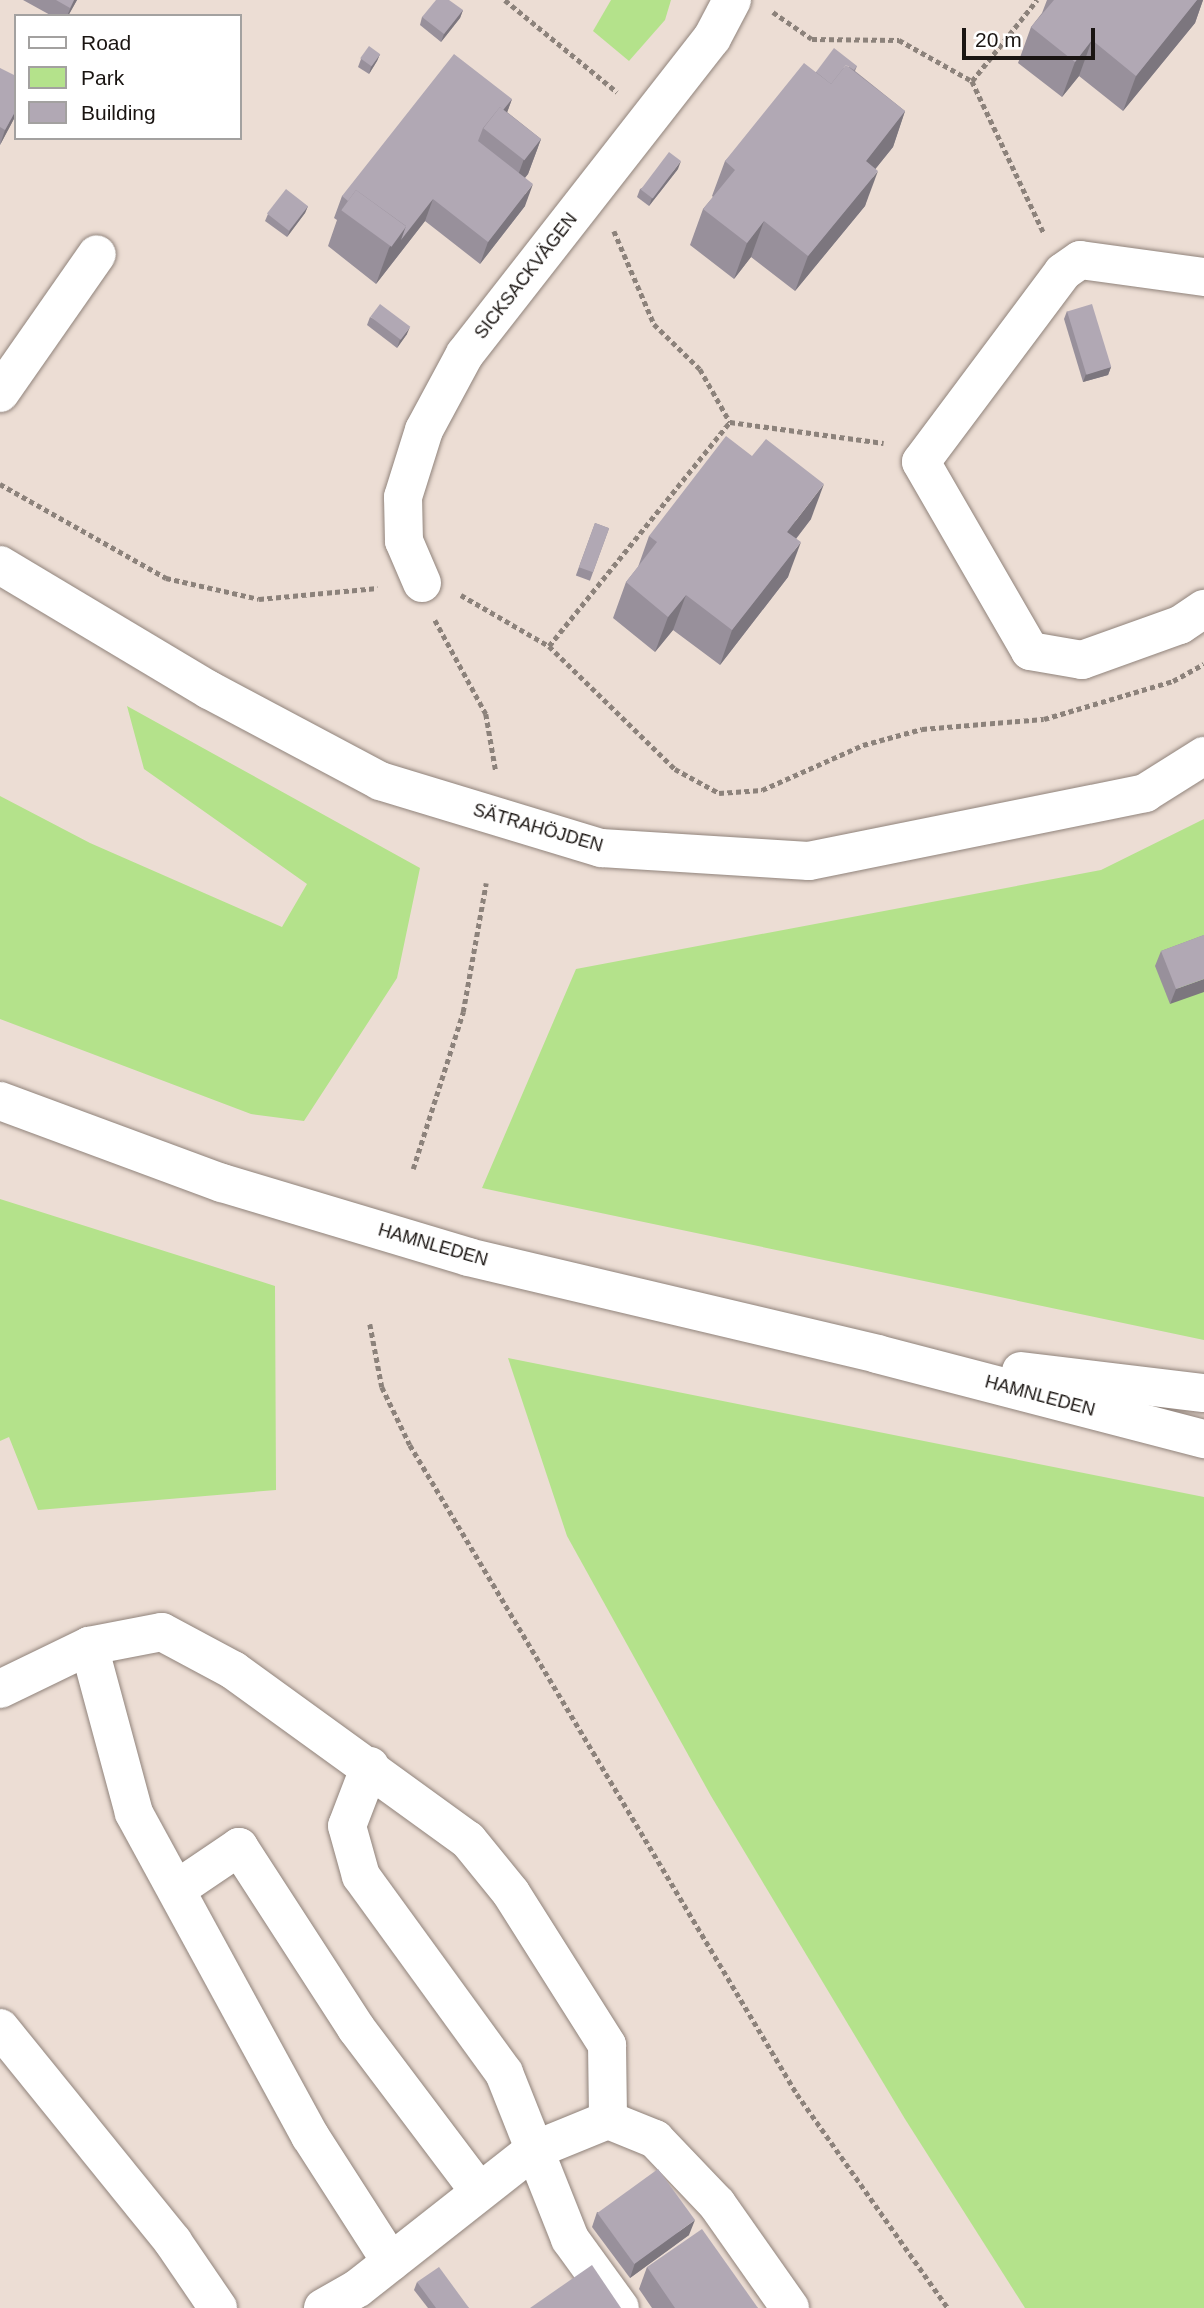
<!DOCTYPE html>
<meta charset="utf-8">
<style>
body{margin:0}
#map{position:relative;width:1204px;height:2308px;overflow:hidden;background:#ecddd4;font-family:Arial,sans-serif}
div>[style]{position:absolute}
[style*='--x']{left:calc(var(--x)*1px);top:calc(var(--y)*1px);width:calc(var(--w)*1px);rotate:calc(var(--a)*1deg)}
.green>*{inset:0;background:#b4e28b}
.path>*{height:4.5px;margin-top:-2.25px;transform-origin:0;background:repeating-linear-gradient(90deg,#8c827b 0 5px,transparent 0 8.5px)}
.roads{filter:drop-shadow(0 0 2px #90837b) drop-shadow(0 0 2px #90837b)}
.minor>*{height:38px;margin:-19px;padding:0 19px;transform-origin:19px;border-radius:19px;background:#fff}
.major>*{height:38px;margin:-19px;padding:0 19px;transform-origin:19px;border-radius:19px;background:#fff}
.wall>*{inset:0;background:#98909b;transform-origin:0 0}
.shaded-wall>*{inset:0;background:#7c767e}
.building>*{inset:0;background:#b1a8b4;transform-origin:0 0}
span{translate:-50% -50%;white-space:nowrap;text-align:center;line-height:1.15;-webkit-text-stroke:5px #fff;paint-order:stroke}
.street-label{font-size:18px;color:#1a1512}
.legend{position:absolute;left:14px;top:14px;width:228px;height:126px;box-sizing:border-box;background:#fff;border:2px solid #a3a1a0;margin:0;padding:9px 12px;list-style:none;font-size:21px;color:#1a1512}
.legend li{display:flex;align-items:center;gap:14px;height:35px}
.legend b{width:35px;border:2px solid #a3a1a0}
.scale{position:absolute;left:962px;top:28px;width:133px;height:32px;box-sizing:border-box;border:4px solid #1a1512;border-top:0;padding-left:9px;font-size:21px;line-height:24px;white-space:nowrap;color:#1a1512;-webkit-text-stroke:5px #fff;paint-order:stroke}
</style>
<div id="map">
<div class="green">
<i style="clip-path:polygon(611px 0,671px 0,665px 20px,629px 61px,593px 31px)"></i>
<i style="clip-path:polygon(127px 706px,420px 868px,397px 978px,304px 1121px,251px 1114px,0 1019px,0 796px,90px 843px,282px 927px,307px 884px,144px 769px)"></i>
<i style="clip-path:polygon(1204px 819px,1204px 1340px,482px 1188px,576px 969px,1101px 870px)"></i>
<i style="clip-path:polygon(0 1199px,275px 1286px,276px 1490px,38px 1510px,9px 1437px,0 1441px)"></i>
<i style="clip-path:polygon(508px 1358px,1204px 1497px,1204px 2308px,1025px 2308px,905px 2119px,711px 1796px,567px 1536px)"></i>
</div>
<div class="path">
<i style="--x:505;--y:0;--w:145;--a:39.4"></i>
<i style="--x:773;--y:12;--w:47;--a:34.7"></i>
<i style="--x:812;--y:39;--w:87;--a:0.7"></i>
<i style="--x:899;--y:40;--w:84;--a:29.3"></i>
<i style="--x:972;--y:81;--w:168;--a:64.7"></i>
<i style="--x:972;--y:81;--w:104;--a:-51.3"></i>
<i style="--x:614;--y:231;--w:101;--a:66.7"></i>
<i style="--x:654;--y:324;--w:64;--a:44.4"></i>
<i style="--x:700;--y:369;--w:61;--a:60.5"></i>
<i style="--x:0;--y:484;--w:191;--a:29.5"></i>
<i style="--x:166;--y:578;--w:95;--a:12.7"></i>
<i style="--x:259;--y:599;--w:119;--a:-5.3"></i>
<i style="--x:461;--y:595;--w:102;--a:30.1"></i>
<i style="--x:549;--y:646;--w:176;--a:44.3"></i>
<i style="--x:675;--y:769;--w:50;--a:28.6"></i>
<i style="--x:719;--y:793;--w:43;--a:-4"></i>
<i style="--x:762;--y:790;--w:111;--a:-24"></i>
<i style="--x:863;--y:745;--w:61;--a:-15.2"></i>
<i style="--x:922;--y:729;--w:122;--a:-4.7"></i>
<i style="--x:1044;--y:719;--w:134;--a:-16.4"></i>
<i style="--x:1173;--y:681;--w:35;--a:-29"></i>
<i style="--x:435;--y:620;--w:107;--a:61.5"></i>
<i style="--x:486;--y:714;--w:59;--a:80.2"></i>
<i style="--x:549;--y:646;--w:288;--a:-51.1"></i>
<i style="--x:730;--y:422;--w:155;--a:7.8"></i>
<i style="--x:413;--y:1169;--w:165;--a:-72.3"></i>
<i style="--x:463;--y:1012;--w:131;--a:-79.9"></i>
<i style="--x:370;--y:1324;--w:64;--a:79.2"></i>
<i style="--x:382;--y:1387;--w:64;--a:64.2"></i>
<i style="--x:410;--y:1445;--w:756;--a:59.19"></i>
<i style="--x:797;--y:2094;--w:262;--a:54.8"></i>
</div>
<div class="roads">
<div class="minor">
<i style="--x:1204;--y:277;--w:125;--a:-172.2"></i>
<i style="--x:1080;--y:260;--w:21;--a:145"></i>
<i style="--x:1063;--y:272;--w:237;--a:126.8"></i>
<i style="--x:921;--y:462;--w:218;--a:60"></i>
<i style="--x:1030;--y:651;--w:53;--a:9.8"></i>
<i style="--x:1082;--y:660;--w:104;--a:-19.7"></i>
<i style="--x:1180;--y:625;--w:29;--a:-34"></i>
<i style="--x:0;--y:393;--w:169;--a:-55.1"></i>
<i style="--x:0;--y:565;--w:244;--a:30.9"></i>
<i style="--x:209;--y:690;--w:194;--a:28"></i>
<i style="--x:380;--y:781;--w:231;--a:16.9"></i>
<i style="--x:601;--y:848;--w:208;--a:3.6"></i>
<i style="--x:809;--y:861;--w:343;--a:-11.4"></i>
<i style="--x:1145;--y:793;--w:70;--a:-32.1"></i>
<i style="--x:422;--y:583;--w:46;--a:-113.2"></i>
<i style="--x:404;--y:541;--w:44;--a:-91.3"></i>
<i style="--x:403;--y:497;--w:70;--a:-72.6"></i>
<i style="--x:424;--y:430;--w:86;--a:-61.7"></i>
<i style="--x:465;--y:354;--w:401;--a:-52"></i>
<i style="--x:712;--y:38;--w:43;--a:-62.2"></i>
<i style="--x:0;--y:1689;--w:99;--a:-25.8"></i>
<i style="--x:370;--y:1766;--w:64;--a:111"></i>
<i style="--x:347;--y:1826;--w:52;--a:74.4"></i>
<i style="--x:361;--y:1876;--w:243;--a:54"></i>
<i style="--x:504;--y:2073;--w:179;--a:68.3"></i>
<i style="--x:570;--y:2239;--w:85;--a:54.1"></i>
<i style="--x:177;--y:1889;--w:75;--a:-34.1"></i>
<i style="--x:239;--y:1847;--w:216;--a:57.1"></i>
<i style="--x:356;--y:2028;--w:204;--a:53"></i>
<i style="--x:0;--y:2028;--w:275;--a:51"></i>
<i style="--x:173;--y:2242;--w:80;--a:55.7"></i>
<i style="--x:391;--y:2262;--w:150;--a:-122.7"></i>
<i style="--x:310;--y:2136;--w:368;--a:-118.6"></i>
<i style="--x:134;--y:1813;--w:173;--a:-105.1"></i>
<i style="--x:89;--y:1646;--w:74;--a:-10.9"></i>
<i style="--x:162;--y:1632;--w:81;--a:28.2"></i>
<i style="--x:233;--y:1670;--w:290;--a:35.9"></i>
<i style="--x:468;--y:1840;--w:68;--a:50.9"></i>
<i style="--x:511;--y:1893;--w:180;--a:57.7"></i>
<i style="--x:607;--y:2045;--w:75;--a:89.2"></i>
<i style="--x:323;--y:2308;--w:40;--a:-29.7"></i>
<i style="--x:358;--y:2288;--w:221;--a:-38.2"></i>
<i style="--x:532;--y:2151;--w:82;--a:-22.2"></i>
<i style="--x:608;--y:2120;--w:51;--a:22"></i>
<i style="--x:655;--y:2139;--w:90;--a:46.4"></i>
<i style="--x:717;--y:2204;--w:127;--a:54.9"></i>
</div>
<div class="major">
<i style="--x:0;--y:1101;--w:237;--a:20.3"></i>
<i style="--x:222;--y:1183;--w:257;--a:16.7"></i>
<i style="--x:468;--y:1257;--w:420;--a:13.3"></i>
<i style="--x:877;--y:1354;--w:338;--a:14.6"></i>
<i style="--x:1021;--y:1371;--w:184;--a:6.9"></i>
</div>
</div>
<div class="wall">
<i style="clip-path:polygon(23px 0,77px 0,68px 16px,52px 16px)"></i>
<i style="clip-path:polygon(1047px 0,1203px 0,1195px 23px,1123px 111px,1079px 76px,1062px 97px,1018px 63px,1031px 27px,1042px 13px)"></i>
<i style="clip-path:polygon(463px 10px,460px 18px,441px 42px,420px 25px,422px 17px)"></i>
<i style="clip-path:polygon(380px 54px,377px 61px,369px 74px,358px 67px,361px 59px)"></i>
<i style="clip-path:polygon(857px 66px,855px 71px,905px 111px,893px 147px,875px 169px,865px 206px,795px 291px,751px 257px,734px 279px,690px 245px,703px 209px,713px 197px,712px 196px,725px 161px,816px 72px)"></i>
<i style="clip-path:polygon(0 68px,16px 115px,0 145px)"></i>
<i style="clip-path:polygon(512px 99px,507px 112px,541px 139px,528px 174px,525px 178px,525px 206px,480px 264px,425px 221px,376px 284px,328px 246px,337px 220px,334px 218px,342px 196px)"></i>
<i style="clip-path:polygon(678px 169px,649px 206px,637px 197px,640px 189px)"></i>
<i style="clip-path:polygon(308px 206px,305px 213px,287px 237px,265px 221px,268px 214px)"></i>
<i style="clip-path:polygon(1067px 311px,1111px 367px,1108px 375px,1083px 382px,1064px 319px)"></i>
<i style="clip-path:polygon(370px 317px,407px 334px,397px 348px,367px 325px)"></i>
<i style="clip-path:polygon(811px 519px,796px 539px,788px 577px,720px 665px,673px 630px,655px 652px,613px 618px,626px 582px,638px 567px,649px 536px)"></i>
<i style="left:595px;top:523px;width:15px;height:56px;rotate:20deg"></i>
<i style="clip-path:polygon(1204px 935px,1170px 1004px,1155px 966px,1161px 951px)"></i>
<i style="clip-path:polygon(597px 2212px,689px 2235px,630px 2278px,592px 2227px)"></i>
<i style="clip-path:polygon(647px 2267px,758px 2308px,652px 2308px,639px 2289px)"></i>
<i style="clip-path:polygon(417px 2282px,469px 2308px,428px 2308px,414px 2290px)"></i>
</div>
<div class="shaded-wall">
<i style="clip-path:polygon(74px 0,77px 0,68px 16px,67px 16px)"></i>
<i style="clip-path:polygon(1197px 0,1203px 0,1195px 23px,1123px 111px,1136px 76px)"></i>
<i style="clip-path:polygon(463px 10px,460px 18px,441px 42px,444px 34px)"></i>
<i style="clip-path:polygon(1092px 40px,1079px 76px,1062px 97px,1075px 62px)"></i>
<i style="clip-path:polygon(380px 54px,377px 61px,369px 74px,371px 67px)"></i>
<i style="clip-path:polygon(512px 99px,504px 121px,487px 130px)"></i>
<i style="clip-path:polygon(16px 110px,16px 115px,0 145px,5px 130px)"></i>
<i style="clip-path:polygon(905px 111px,893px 147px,853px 197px,866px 161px)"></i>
<i style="clip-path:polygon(541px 139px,528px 174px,511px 194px,524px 159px)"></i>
<i style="clip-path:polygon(681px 161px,678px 169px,649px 206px,652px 198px)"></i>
<i style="clip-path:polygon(878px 171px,865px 206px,795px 291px,808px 256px)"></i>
<i style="clip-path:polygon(533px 184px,525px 206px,480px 264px,488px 242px)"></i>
<i style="clip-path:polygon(433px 199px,425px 221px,376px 284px,389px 248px,406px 226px)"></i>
<i style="clip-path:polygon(308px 206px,305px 213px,287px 237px,290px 230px)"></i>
<i style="clip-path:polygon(764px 221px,751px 257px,734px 279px,747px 243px)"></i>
<i style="clip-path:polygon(410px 327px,407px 334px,397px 348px,400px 340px)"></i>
<i style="clip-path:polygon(1111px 367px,1108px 375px,1083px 382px,1086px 374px)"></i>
<i style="clip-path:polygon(824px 484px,811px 519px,774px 567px,787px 532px)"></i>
<i style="clip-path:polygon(801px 542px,788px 577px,720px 665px,732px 630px)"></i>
<i style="clip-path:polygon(686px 595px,673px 630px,655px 652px,668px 617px)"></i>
<i style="clip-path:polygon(1204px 979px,1204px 992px,1170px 1004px,1176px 989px)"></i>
<i style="clip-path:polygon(695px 2220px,689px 2235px,630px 2278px,635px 2263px)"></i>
</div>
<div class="building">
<i style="clip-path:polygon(56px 0,74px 0,70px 8px)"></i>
<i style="clip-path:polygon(436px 0,449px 0,463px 10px,444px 34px,422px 17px)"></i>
<i style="clip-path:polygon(1054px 0,1197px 0,1136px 76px,1092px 40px,1075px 62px,1031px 27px)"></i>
<i style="left:369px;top:46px;width:14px;height:15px;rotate:36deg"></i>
<i style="clip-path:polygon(834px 48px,857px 66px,854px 70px,846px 65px,831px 84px,816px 72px)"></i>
<i style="clip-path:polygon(454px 54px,512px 99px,503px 110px,500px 107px,483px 128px,478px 141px,533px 184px,488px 242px,433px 199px,401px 240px,406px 226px,356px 190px,348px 201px,342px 196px)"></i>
<i style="clip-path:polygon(804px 63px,831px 84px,846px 65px,905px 111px,866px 161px,878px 171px,808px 256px,764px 221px,747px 243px,703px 209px,735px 170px,725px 161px)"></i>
<i style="clip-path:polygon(0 68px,16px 76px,16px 110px,5px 130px,0 127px)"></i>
<i style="left:500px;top:107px;width:52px;height:27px;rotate:38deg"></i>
<i style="left:669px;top:152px;width:15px;height:47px;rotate:37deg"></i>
<i style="left:286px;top:189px;width:28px;height:31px;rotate:38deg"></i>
<i style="left:356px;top:190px;width:62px;height:25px;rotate:36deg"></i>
<i style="left:380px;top:304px;width:38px;height:16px;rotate:37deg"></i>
<i style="left:1092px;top:304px;width:66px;height:26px;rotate:73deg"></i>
<i style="clip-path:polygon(726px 436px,752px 456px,766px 439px,824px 484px,787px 532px,801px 542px,732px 630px,686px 595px,668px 617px,626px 582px,657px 542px,649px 536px)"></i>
<i style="left:595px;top:523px;width:15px;height:47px;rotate:20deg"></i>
<i style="clip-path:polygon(1204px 935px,1204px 979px,1176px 989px,1161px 951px)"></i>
<i style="left:658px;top:2169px;width:63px;height:75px;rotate:54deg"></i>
<i style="clip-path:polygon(702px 2229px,758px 2308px,675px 2308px,647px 2267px)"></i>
<i style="clip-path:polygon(592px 2265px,621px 2308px,530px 2308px)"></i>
<i style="clip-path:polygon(439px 2267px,469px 2308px,436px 2308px,417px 2282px)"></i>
</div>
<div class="street-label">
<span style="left:526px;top:276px;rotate:-52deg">SICKSACKVÄGEN</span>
<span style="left:538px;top:828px;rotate:16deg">SÄTRAHÖJDEN</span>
<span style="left:433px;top:1245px;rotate:16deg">HAMNLEDEN</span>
<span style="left:1040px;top:1396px;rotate:15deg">HAMNLEDEN</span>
</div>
<ul class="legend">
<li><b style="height:9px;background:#fff"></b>Road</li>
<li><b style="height:19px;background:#b4e28b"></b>Park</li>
<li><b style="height:19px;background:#b1a8b4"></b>Building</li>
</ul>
<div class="scale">20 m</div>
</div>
